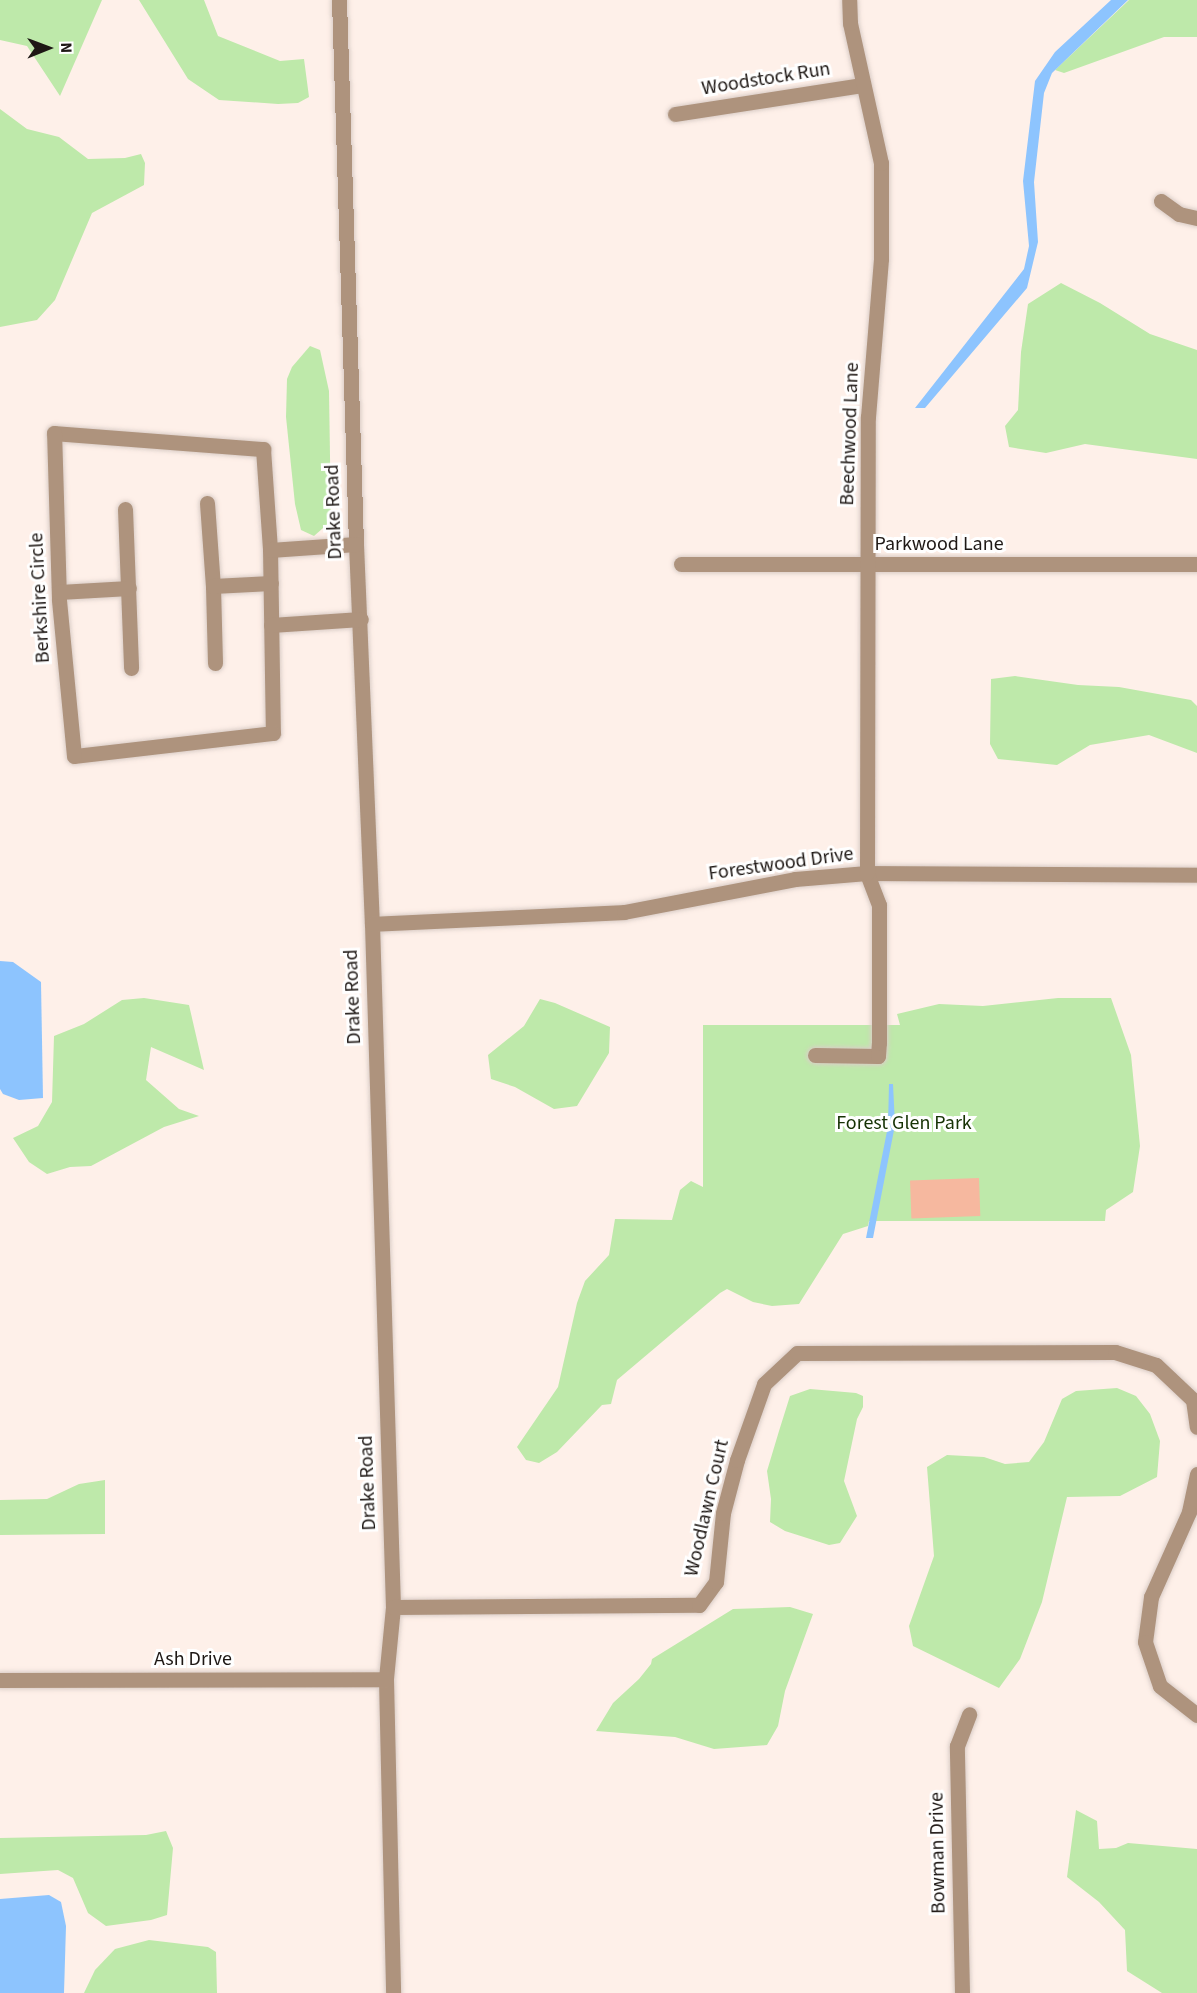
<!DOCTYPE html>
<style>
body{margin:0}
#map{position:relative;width:1197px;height:1993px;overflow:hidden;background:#fef0e9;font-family:"Source Sans 3",sans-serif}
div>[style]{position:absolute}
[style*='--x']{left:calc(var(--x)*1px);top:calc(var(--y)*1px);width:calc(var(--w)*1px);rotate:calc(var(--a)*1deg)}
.green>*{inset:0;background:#bee9aa}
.water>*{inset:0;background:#8dc4fe}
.building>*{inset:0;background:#f6b89f;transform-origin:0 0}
.roads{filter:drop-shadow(0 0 2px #dacdc7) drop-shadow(0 0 2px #dacdc7)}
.minor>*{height:15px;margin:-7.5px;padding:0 7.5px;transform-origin:7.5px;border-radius:7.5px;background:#ae937d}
span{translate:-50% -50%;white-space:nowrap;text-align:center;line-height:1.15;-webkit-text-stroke:6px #fff;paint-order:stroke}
.street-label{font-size:20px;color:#1e1815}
.park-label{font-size:20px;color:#163204}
.north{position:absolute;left:18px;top:18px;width:60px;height:60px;-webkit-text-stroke:4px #fff;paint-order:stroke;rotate:89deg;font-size:16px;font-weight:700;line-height:24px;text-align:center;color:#1e1815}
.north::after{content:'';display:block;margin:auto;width:21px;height:27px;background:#1e1815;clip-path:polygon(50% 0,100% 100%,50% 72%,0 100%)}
</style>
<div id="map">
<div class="green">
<i style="clip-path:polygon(0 0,102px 0,60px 96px,27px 46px,0 40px)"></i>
<i style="clip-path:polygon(139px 0,204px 0,218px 36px,280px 61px,304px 59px,309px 97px,298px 103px,278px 104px,219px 100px,188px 79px)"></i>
<i style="clip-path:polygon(1129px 0,1197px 0,1197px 37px,1164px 37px,1064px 73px,1055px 70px)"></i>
<i style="clip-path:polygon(0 109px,27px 129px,59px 137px,88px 159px,125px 158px,141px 154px,145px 163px,144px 185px,92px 213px,55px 300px,37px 320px,0 327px)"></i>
<i style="clip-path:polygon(1061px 283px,1100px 303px,1150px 334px,1197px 350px,1197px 459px,1085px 444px,1046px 453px,1009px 447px,1005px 426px,1018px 410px,1021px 352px,1028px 304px)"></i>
<i style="clip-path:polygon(310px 346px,320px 350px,329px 391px,331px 521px,314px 536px,301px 530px,295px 504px,286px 417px,287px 379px,292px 367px)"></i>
<i style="clip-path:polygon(1015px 676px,1078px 685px,1119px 687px,1191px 700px,1197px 706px,1197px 753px,1149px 735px,1090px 745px,1057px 765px,998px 759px,990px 744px,991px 679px)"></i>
<i style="clip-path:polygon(144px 998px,189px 1005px,204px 1070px,151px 1047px,146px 1080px,179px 1109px,199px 1116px,164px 1127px,91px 1166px,70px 1167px,47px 1174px,29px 1162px,13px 1138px,38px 1126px,52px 1102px,54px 1036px,84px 1024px,122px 1000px)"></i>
<i style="clip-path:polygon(1058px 998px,1111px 998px,1131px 1055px,1140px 1146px,1133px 1192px,1106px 1210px,1105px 1221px,869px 1221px,868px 1226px,843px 1234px,799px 1304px,772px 1306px,753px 1302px,727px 1289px,720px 1293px,617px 1380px,611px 1404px,602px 1405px,557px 1452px,539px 1463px,526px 1460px,517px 1447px,558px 1387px,577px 1303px,585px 1281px,609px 1255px,615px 1219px,672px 1220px,680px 1190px,691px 1181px,703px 1187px,703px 1025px,900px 1025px,897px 1014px,939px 1004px,983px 1006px)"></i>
<i style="clip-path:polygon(540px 999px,555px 1003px,610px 1027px,609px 1053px,577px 1106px,554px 1109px,515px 1087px,491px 1079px,488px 1055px,524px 1026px)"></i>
<i style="clip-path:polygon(1117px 1388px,1136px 1396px,1150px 1414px,1160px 1441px,1157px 1477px,1120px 1496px,1067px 1497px,1042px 1602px,1020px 1659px,999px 1688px,913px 1646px,909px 1626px,934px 1556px,927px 1467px,947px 1455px,984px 1457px,1005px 1464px,1029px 1462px,1044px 1442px,1062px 1399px,1076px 1391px)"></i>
<i style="clip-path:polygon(810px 1389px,856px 1393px,863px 1396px,863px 1407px,857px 1419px,844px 1481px,857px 1516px,840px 1543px,829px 1545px,785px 1531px,770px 1522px,771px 1499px,767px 1471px,779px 1431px,790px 1396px)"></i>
<i style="clip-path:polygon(105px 1480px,105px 1534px,0 1535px,0 1500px,47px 1499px,79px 1484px)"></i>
<i style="clip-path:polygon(790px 1607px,813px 1614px,785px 1691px,778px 1726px,767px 1745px,714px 1749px,675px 1737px,596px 1731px,613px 1703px,639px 1679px,651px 1664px,652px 1659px,733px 1609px)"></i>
<i style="clip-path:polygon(1076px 1810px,1097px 1821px,1099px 1849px,1116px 1848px,1128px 1843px,1197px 1849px,1197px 1993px,1162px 1993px,1127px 1971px,1125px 1930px,1099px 1902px,1067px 1877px)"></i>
<i style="clip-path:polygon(166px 1831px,173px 1848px,167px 1915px,151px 1920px,106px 1926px,88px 1913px,73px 1878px,58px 1870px,0 1874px,0 1838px,146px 1835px)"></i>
<i style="clip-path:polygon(149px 1940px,208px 1947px,216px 1952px,217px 1993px,84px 1993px,95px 1970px,115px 1949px)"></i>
</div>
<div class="water">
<i style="clip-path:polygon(1111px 0,1128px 0,1052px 73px,1044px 93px,1034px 182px,1038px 242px,1027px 288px,925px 408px,915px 408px,1024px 269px,1029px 246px,1023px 181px,1035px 81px,1055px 52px)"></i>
<i style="clip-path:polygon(0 961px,13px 962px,41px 982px,43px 1098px,19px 1100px,3px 1094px,0 1089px)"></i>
<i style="clip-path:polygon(889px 1084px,893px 1084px,895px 1125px,873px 1238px,866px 1238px,888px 1126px)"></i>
<i style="clip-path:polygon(49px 1895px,61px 1902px,66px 1926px,64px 1993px,0 1993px,0 1899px)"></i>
</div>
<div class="building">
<i style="left:979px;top:1178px;width:38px;height:69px;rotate:88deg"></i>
</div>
<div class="roads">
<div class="minor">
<i style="--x:339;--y:0;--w:544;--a:88.21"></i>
<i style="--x:356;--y:544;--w:380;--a:87.6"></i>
<i style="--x:372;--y:924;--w:683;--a:88.24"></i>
<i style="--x:393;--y:1607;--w:72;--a:95.6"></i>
<i style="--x:386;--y:1679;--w:314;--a:88.7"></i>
<i style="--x:675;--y:114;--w:190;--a:-8.8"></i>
<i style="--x:1161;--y:201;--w:22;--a:36"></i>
<i style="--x:1179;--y:214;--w:18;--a:13"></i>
<i style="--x:54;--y:433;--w:210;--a:4.4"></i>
<i style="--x:263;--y:449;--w:99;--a:86"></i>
<i style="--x:270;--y:548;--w:185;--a:89.1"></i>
<i style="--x:273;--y:733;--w:200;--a:173.4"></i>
<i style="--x:74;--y:756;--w:158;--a:-95.5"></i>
<i style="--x:59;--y:599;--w:166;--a:-91.7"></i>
<i style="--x:207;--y:503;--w:83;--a:85.9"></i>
<i style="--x:125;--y:509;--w:159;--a:87.8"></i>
<i style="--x:270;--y:550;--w:86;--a:-4"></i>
<i style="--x:681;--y:564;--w:516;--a:0"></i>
<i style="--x:59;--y:592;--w:70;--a:-3.3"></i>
<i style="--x:271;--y:625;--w:90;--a:-3.8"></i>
<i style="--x:215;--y:663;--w:77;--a:-91.5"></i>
<i style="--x:213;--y:586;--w:58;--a:-3"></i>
<i style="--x:372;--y:924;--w:252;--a:-2.7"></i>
<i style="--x:624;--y:912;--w:174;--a:-10.9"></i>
<i style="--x:795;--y:879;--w:72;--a:-4.8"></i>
<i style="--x:867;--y:873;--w:330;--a:0.3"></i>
<i style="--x:815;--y:1055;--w:63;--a:0.9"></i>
<i style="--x:878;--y:1056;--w:13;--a:-86"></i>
<i style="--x:879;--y:1043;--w:138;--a:-90"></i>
<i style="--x:879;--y:905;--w:34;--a:-111"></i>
<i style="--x:867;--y:873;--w:456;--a:-89.9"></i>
<i style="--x:868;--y:417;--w:159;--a:-85.3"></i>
<i style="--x:881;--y:259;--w:96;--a:-90"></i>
<i style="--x:881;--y:163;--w:143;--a:-102.5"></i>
<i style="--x:850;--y:23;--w:23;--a:-92"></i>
<i style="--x:1197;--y:1474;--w:39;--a:102"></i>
<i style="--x:1189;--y:1512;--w:93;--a:114.1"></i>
<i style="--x:1151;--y:1597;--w:45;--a:97.6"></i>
<i style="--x:1145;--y:1642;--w:46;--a:71.2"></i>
<i style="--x:1160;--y:1686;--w:47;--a:38.1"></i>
<i style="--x:393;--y:1607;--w:306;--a:-0.4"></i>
<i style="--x:699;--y:1605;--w:29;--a:-54"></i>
<i style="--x:716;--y:1582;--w:69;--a:-84.2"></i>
<i style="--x:723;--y:1513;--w:55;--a:-75.2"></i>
<i style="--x:737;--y:1460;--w:81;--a:-70.4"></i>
<i style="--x:764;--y:1384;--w:45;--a:-43.2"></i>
<i style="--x:797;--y:1353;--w:318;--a:-0.2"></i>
<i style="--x:1115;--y:1352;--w:43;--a:17.6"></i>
<i style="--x:1156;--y:1365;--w:51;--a:43.4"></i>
<i style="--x:1193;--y:1400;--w:27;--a:82"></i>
<i style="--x:0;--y:1680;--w:386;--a:-0.1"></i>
<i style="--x:962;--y:1993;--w:247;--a:-91.2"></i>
<i style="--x:957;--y:1746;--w:34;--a:-69"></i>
</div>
</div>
<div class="street-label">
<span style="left:766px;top:79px;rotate:-9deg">Woodstock Run</span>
<span style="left:850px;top:434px;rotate:-88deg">Beechwood Lane</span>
<span style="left:334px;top:512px;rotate:-92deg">Drake Road</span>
<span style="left:939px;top:544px">Parkwood Lane</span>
<span style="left:40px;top:598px;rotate:-93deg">Berkshire Circle</span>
<span style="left:781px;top:864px;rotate:-8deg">Forestwood Drive</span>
<span style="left:353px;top:997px;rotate:-92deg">Drake Road</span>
<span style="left:368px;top:1483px;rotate:-92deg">Drake Road</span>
<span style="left:707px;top:1508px;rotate:-77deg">Woodlawn Court</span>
<span style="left:193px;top:1659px">Ash Drive</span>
<span style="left:938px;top:1853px;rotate:-91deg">Bowman Drive</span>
</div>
<div class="park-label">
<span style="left:904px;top:1123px">Forest Glen Park</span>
</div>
<div class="north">N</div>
</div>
